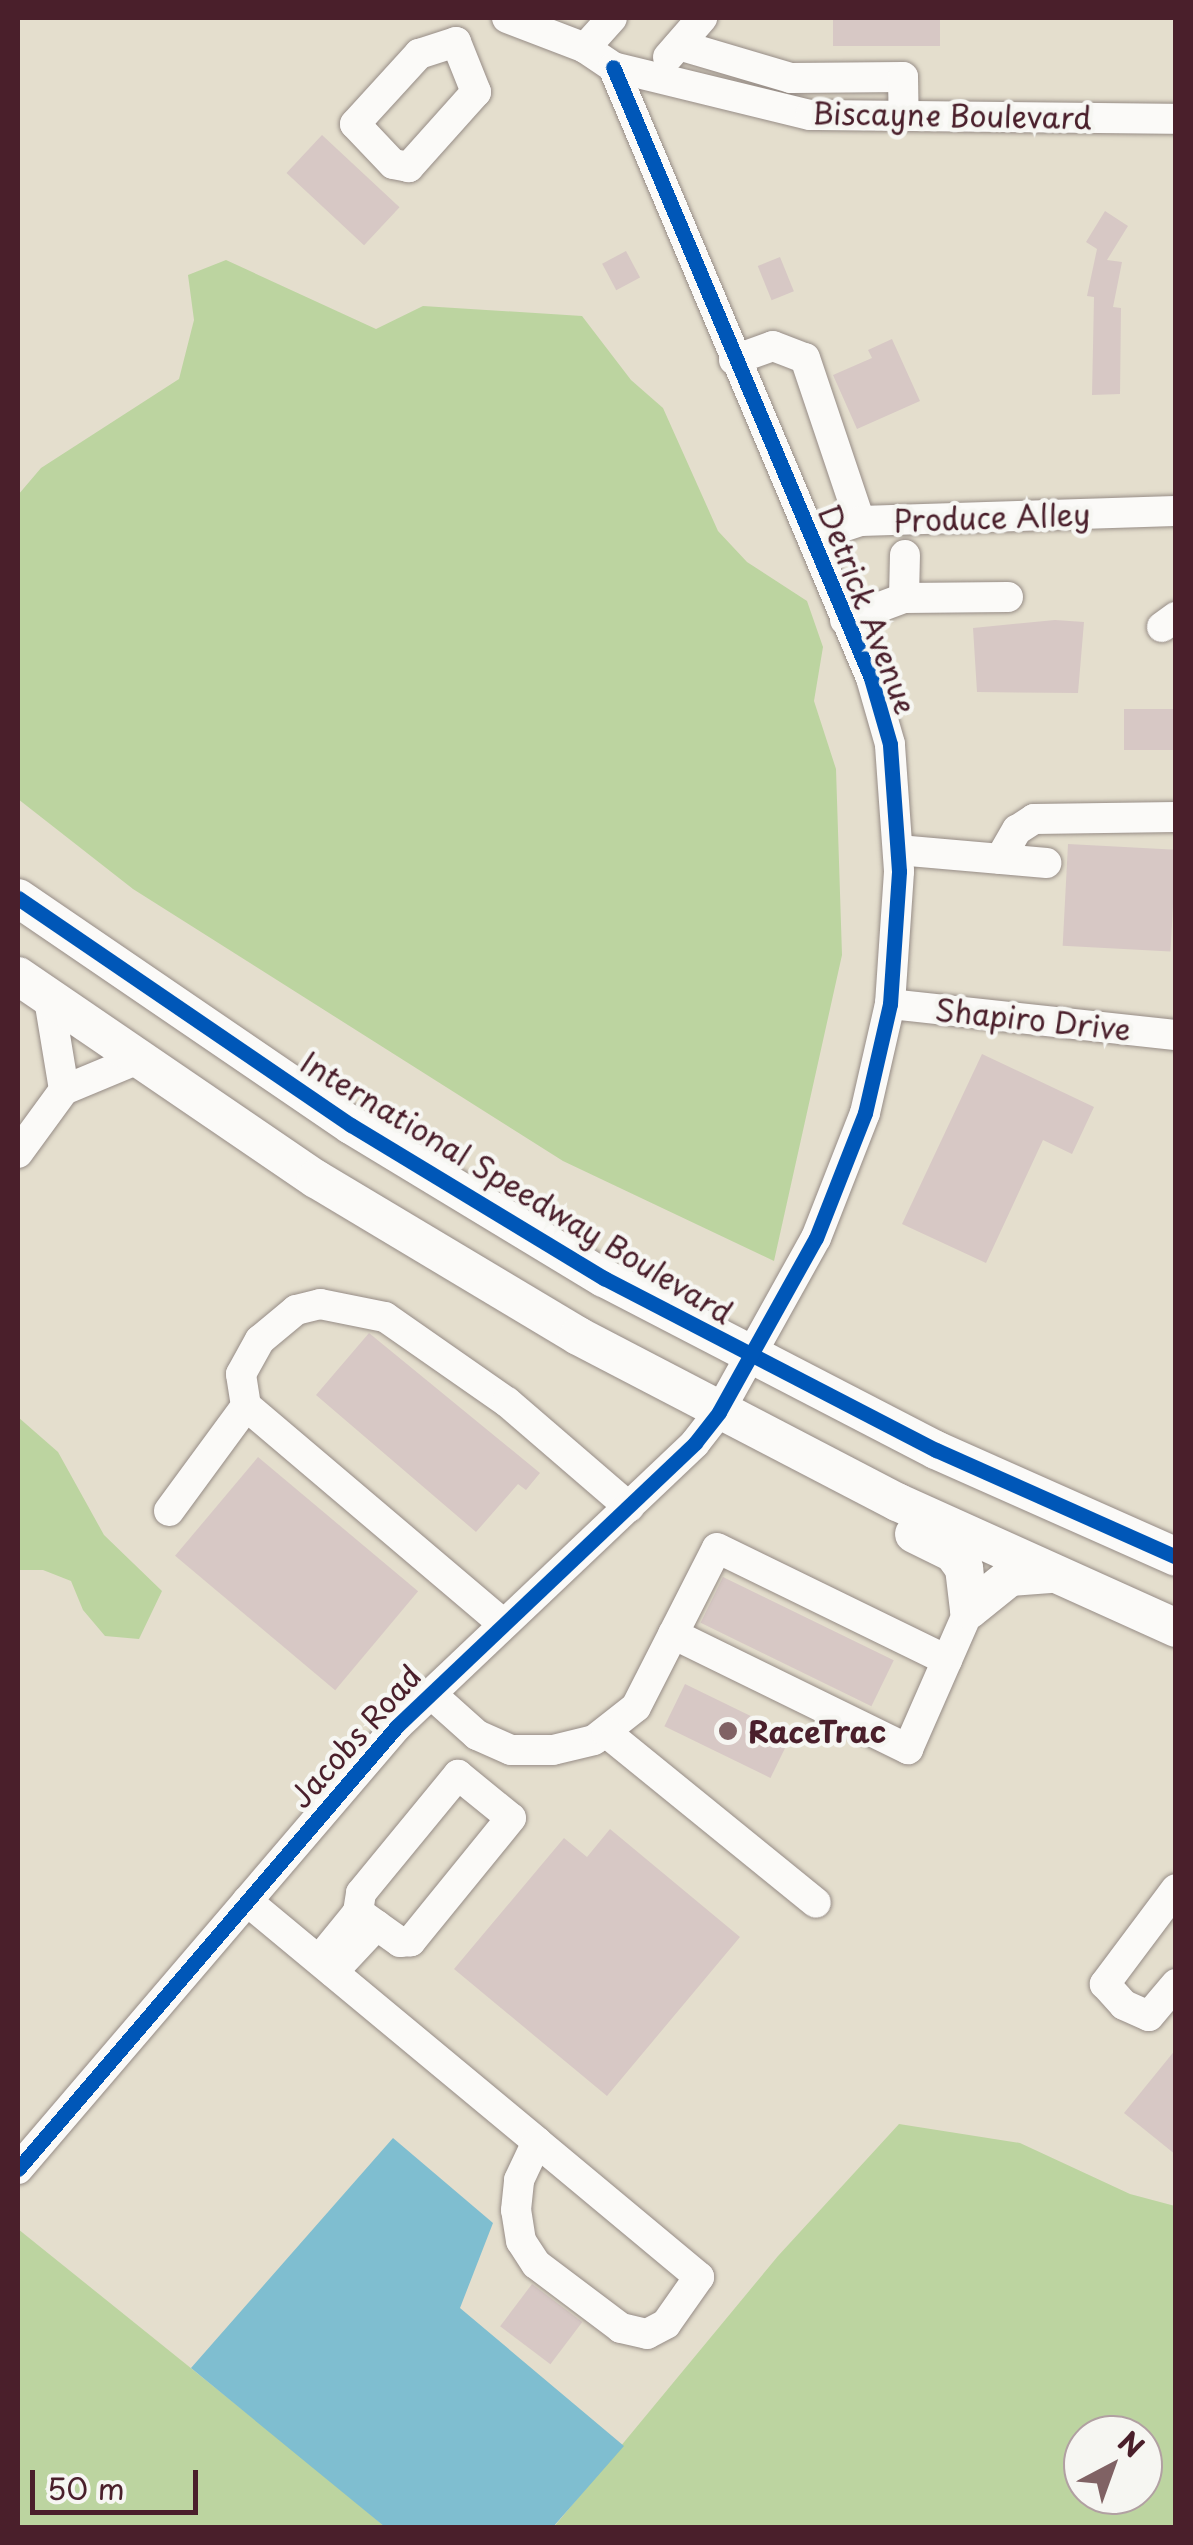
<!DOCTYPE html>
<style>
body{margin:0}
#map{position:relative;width:1193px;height:2545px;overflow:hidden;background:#e4decd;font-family:"Playpen Sans",sans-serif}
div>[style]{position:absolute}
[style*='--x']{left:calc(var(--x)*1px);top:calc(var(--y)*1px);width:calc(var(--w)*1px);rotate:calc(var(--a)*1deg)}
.green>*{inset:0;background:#bcd4a0}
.water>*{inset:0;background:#7fbed0}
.building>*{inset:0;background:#d7c8c5;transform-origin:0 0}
.roads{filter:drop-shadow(0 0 2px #968c86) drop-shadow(0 0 2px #968c86)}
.minor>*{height:30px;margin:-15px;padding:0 15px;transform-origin:15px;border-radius:15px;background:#fbfaf8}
.major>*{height:38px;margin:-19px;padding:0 19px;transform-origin:19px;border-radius:19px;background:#fbfaf8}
.cycleway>*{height:15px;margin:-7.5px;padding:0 7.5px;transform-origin:7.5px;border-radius:7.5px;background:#0057b8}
.dots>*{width:28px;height:28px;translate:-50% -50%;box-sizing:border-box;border:5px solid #f6f6f2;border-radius:50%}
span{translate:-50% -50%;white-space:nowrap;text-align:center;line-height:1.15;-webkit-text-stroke:9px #f6f6f2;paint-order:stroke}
.street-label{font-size:30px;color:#4a1f2b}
.poi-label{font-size:30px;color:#4a1f2b;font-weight:700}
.left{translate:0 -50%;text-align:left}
.frame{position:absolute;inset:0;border:20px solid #4a1f2b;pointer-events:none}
.north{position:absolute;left:1063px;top:2415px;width:100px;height:100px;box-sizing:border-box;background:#f6f6f2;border:2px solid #b1a0a2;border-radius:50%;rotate:41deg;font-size:28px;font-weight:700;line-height:40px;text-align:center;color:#4a1f2b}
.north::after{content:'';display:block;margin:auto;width:35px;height:45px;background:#806264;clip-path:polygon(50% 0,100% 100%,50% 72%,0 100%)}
.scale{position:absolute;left:30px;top:2470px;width:168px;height:45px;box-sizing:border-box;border:5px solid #4a1f2b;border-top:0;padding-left:12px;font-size:30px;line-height:35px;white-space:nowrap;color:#4a1f2b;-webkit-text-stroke:8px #f6f6f2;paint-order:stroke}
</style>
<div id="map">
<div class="green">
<i style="clip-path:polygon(226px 260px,376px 329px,423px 306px,582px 316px,631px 380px,663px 408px,718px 531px,747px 562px,807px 601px,823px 647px,814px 701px,836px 769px,842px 955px,774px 1261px,563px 1161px,133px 889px,18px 799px,18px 495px,41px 468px,179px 379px,194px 320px,188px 275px)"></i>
<i style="clip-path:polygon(18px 1417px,58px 1452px,104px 1535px,162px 1591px,139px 1639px,105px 1636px,83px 1610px,71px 1581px,43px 1570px,18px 1570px)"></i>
<i style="clip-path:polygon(evenodd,899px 2124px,1020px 2143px,1130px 2194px,1175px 2206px,1175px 2527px,553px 2528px,778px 2256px,899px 2124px,1083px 2435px,1143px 2435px,1143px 2495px,1083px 2495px,1083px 2435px)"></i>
<i style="clip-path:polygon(18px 2229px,335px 2484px,385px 2527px,18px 2527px)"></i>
</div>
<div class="water">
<i style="clip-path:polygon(393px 2138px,493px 2223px,460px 2308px,624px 2446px,553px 2527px,385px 2527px,191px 2368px)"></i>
</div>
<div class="building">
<i style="left:833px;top:18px;width:107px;height:28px"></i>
<i style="left:322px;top:135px;width:106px;height:52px;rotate:43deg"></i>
<i style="clip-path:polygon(1105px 211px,1128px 226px,1107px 260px,1122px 262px,1113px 307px,1121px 308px,1120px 394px,1092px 395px,1094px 297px,1087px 296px,1097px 249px,1086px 242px)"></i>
<i style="left:626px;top:251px;width:30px;height:27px;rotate:62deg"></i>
<i style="left:780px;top:257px;width:37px;height:24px;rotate:68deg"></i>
<i style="clip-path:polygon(892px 339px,920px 401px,857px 429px,833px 375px,872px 358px,868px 350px)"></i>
<i style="clip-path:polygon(1055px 620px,1084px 622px,1078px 693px,977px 692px,973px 628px)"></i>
<i style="left:1176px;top:709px;width:41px;height:52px;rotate:90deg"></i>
<i style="left:1068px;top:844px;width:108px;height:102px;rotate:3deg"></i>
<i style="clip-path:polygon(982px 1054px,1094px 1107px,1072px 1154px,1043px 1140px,986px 1263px,902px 1224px)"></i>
<i style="clip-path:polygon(369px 1333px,540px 1473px,526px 1490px,518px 1484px,476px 1532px,316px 1395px)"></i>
<i style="left:258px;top:1457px;width:209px;height:129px;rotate:40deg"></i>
<i style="left:723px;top:1577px;width:190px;height:51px;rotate:26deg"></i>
<i style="left:685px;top:1684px;width:118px;height:47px;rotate:26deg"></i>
<i style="clip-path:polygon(610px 1829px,740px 1937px,607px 2096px,454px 1969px,564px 1838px,587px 1857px)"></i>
<i style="clip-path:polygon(1176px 2049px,1176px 2155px,1124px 2113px)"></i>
<i style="left:532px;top:2284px;width:63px;height:53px;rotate:37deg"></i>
</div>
<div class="roads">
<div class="minor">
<i style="--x:507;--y:18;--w:84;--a:21"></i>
<i style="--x:585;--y:48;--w:34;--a:34"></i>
<i style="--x:613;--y:67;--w:203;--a:13.7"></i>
<i style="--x:810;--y:115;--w:366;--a:0.6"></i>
<i style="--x:456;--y:42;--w:54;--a:68.2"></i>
<i style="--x:476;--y:92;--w:101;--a:131.8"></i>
<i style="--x:409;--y:167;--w:16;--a:-169"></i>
<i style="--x:393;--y:164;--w:55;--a:-133.5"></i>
<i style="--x:355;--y:124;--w:95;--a:-47.6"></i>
<i style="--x:419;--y:54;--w:39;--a:-18"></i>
<i style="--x:679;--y:45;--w:117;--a:16.4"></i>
<i style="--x:791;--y:78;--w:112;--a:-0.5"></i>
<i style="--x:903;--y:77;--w:39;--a:89"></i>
<i style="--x:585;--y:48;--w:40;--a:-48"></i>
<i style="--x:668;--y:57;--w:52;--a:-48.9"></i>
<i style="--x:734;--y:360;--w:41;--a:-19.7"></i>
<i style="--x:773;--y:346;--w:34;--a:21"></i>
<i style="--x:805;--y:358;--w:172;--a:71.4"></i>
<i style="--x:812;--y:537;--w:51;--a:-18.4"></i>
<i style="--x:860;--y:521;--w:316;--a:-1.8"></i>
<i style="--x:904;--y:598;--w:43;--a:-88.7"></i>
<i style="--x:845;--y:620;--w:63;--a:-20.4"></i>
<i style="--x:904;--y:598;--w:104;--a:-0.6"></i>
<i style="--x:1162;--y:627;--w:17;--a:-36"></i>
<i style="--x:898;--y:850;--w:149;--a:5"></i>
<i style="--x:1000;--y:859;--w:34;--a:-60"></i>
<i style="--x:1017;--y:830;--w:20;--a:-33"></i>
<i style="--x:1034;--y:819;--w:142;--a:-0.8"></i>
<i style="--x:49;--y:999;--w:92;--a:80.6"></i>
<i style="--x:64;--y:1090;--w:78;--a:-22.6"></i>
<i style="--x:890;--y:1004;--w:288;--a:6.2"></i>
<i style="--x:18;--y:1153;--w:78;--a:-53.9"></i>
<i style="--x:169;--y:1511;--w:130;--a:-53.7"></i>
<i style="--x:501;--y:1622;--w:334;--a:-139.7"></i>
<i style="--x:246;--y:1406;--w:32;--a:-99"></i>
<i style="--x:241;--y:1374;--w:39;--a:-61"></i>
<i style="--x:260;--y:1340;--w:47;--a:-39.8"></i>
<i style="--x:296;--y:1310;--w:25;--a:-14"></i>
<i style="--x:320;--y:1304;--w:66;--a:11.3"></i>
<i style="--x:385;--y:1317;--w:149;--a:34.9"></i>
<i style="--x:507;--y:1402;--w:161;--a:40.7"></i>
<i style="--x:673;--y:1634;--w:262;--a:26.1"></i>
<i style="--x:908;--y:1749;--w:152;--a:-66.3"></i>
<i style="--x:430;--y:1693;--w:63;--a:41.8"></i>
<i style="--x:477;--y:1735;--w:37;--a:24"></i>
<i style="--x:511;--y:1750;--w:42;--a:0"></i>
<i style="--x:553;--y:1750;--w:42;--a:-13.7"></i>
<i style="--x:594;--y:1740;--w:53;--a:-38.2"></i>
<i style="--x:636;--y:1707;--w:178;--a:-63"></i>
<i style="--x:717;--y:1548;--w:256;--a:26"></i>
<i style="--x:607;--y:1733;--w:269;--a:39.1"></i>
<i style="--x:1176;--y:1889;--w:119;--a:126.8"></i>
<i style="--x:1105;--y:1984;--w:28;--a:48"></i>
<i style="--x:1124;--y:2005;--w:27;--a:24"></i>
<i style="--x:1149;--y:2016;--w:42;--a:-49.8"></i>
<i style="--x:247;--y:1901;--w:377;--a:39.7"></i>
<i style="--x:537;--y:2142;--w:211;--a:39.8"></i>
<i style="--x:699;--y:2277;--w:57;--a:125.1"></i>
<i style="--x:666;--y:2324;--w:21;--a:152"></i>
<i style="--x:647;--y:2334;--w:27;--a:-167"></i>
<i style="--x:621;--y:2328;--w:106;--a:-143"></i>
<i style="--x:536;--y:2264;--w:27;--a:-123"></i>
<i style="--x:521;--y:2241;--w:31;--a:-99"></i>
<i style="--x:516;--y:2210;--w:30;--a:-84"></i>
<i style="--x:519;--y:2180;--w:42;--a:-64.7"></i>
<i style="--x:319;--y:1960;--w:62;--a:-50.9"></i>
<i style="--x:358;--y:1912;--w:19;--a:-81"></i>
<i style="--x:361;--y:1893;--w:153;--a:-50.6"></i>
<i style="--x:458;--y:1775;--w:68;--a:39.1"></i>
<i style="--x:511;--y:1818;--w:159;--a:129.1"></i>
<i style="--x:411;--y:1941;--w:11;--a:175"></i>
<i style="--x:400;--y:1942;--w:52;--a:-144.5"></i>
<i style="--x:333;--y:1972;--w:64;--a:-46.9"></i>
<i style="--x:18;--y:2169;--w:583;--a:-49.45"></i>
<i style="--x:397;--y:1726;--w:411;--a:-43.5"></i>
<i style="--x:695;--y:1443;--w:39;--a:-52"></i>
<i style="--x:719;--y:1412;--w:199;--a:-60.9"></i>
<i style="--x:816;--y:1238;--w:134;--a:-68.6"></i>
<i style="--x:865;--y:1113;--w:112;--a:-77.1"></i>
<i style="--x:890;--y:1004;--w:133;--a:-86.1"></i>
<i style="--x:899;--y:871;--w:127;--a:-94.1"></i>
<i style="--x:890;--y:744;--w:69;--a:-106.1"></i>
<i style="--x:871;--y:678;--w:663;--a:-112.89"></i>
</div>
<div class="major">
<i style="--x:18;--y:898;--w:403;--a:34.3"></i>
<i style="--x:351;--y:1125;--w:296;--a:31.2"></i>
<i style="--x:604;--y:1278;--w:374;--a:27.4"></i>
<i style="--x:936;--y:1450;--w:263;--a:24"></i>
<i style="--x:18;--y:976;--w:361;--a:34.3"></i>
<i style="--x:316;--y:1179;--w:305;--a:30.9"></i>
<i style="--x:578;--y:1336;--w:360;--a:27.5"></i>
<i style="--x:897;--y:1502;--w:306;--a:24.3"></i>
<i style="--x:914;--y:1534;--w:43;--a:26"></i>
<i style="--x:953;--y:1553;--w:19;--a:54"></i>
<i style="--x:964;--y:1568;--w:42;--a:83.2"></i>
<i style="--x:969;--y:1610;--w:53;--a:-38.8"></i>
<i style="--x:1010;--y:1577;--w:40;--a:-4.3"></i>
</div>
</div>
<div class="cycleway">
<i style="--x:18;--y:898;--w:403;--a:34.3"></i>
<i style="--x:351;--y:1125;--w:296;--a:31.2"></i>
<i style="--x:604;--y:1278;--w:374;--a:27.4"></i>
<i style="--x:936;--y:1450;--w:263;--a:24"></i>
<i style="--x:18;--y:2169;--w:583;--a:-49.45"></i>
<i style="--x:397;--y:1726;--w:411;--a:-43.5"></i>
<i style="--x:695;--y:1443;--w:39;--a:-52"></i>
<i style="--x:719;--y:1412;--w:199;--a:-60.9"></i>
<i style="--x:816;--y:1238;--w:134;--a:-68.6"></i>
<i style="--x:865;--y:1113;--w:112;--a:-77.1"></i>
<i style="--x:890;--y:1004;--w:133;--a:-86.1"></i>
<i style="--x:899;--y:871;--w:127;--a:-94.1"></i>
<i style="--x:890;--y:744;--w:69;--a:-106.1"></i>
<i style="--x:871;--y:678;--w:663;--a:-112.89"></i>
</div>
<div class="dots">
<i style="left:728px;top:1731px;background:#806264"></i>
</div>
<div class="street-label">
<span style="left:952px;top:115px;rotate:1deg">Biscayne Boulevard</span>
<span style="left:992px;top:517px;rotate:-2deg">Produce Alley</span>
<span style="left:868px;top:609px;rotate:69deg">Detrick Avenue</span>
<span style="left:1033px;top:1019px;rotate:6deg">Shapiro Drive</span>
<span style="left:517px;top:1187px;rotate:31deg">International Speedway Boulevard</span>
<span style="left:355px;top:1736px;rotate:-48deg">Jacobs Road</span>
</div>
<div class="poi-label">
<span class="left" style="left:748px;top:1731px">RaceTrac</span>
</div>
<div class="frame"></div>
<div class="north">N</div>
<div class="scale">50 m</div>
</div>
